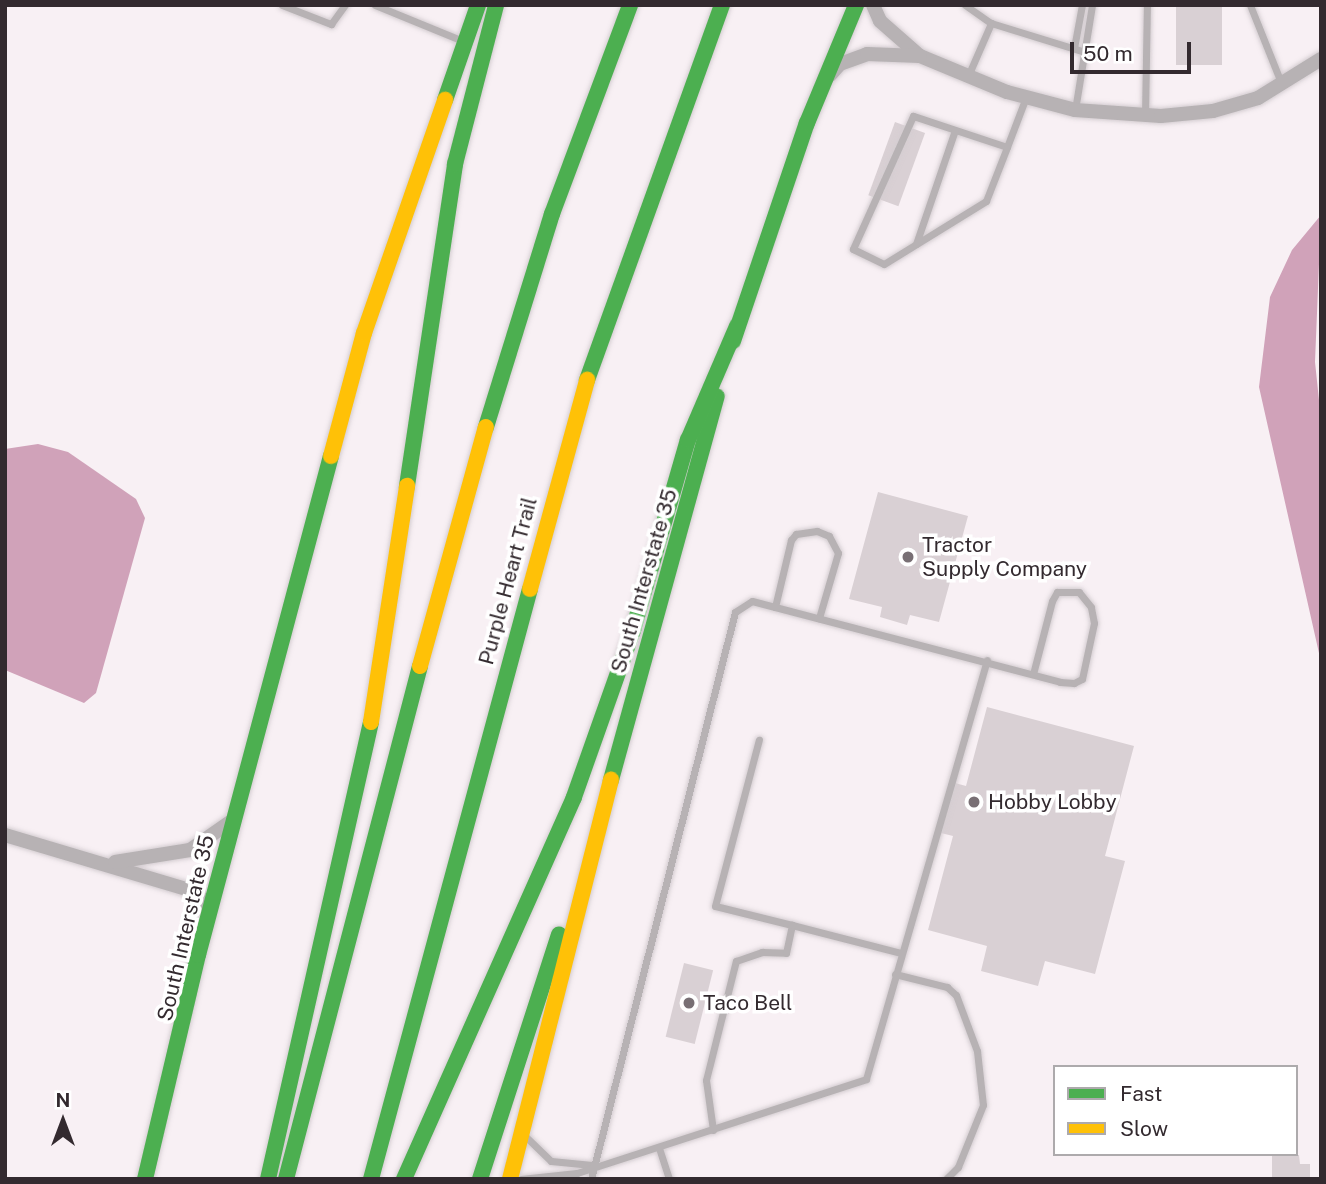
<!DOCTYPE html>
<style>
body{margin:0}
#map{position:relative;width:1326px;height:1184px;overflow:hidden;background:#f8f0f4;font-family:"Public Sans",sans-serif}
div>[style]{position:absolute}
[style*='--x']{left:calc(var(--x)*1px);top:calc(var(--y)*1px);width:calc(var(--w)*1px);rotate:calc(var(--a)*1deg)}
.water>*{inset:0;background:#d0a2b9}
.building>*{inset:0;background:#d9d0d4;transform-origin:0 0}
.roads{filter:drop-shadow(0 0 2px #d4cdd1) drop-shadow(0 0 2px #d4cdd1)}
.lane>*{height:7px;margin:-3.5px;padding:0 3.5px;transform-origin:3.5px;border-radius:3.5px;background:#b7b2b4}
.street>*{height:14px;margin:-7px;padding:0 7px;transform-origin:7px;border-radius:7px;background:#b7b2b4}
.fast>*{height:16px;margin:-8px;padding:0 8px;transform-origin:8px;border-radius:8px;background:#4caf50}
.slow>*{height:16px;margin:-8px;padding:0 8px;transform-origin:8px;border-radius:8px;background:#ffc107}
.dots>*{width:19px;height:19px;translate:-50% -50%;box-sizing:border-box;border:4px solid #fff;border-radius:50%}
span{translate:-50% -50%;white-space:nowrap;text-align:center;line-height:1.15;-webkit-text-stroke:7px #fff;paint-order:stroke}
.poi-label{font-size:21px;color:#332a2f}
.left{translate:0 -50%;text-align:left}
.street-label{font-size:21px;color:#332a2f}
.frame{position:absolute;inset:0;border:7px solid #332a2f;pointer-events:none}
.legend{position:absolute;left:1053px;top:1065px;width:245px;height:91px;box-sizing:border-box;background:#fff;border:2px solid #adaaac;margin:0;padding:9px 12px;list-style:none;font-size:21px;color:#332a2f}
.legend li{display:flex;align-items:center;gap:14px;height:35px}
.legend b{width:35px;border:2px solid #adaaac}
.north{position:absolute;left:28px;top:1086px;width:70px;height:70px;-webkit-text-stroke:5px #fff;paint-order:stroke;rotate:0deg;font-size:19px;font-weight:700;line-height:28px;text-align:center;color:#332a2f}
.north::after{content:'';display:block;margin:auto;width:24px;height:32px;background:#332a2f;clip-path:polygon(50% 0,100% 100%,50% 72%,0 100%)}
.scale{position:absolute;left:1070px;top:42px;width:121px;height:32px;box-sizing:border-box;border:4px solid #332a2f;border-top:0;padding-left:9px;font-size:21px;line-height:24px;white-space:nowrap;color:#332a2f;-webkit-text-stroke:5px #fff;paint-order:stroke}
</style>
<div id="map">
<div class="water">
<i style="clip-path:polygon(1321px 215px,1315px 362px,1321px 419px,1321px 662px,1259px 387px,1270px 297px,1292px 250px)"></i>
<i style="clip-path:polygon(38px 444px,68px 452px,136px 499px,145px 518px,96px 693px,84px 703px,5px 670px,5px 449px)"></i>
</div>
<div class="building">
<i style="left:1176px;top:5px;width:46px;height:60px"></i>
<i style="left:895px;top:122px;width:32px;height:78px;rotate:20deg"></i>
<i style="clip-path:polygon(878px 492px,968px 516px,939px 622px,910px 615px,907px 625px,880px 617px,882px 607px,849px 599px)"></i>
<i style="clip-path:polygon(987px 707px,1134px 746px,1105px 856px,1125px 861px,1095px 974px,1045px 961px,1038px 986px,981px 971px,987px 946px,928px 930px,953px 836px,941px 833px,955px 783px,966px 786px)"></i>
<i style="left:684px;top:963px;width:30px;height:76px;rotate:14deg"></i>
<i style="clip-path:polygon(1272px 1154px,1299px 1155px,1300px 1164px,1310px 1164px,1310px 1179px,1272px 1179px)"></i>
</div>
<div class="roads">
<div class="lane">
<i style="--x:282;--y:5;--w:53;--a:21.2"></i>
<i style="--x:331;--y:24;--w:24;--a:-54"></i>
<i style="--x:375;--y:5;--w:95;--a:22.2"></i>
<i style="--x:965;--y:5;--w:32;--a:35"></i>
<i style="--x:1250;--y:5;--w:86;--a:68.2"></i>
<i style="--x:1074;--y:48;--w:44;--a:-79.5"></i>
<i style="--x:968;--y:76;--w:58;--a:-66.5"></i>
<i style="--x:991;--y:23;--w:98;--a:17.1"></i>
<i style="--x:1075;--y:110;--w:106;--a:-80.8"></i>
<i style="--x:1145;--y:115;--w:110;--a:-89"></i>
<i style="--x:1007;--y:147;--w:99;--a:-161.7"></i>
<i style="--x:913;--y:116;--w:146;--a:114.3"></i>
<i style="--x:853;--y:249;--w:34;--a:26"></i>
<i style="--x:884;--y:264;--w:120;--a:-31.7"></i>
<i style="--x:986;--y:201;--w:58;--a:-68.7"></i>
<i style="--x:1007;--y:147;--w:53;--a:-69.2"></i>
<i style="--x:916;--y:244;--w:120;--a:-71.1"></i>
<i style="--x:775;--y:607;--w:69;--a:-76.6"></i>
<i style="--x:791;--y:540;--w:8;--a:-50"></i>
<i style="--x:796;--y:534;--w:21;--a:-8"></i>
<i style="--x:817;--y:531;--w:13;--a:23"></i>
<i style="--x:829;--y:536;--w:19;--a:62"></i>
<i style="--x:838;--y:553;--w:68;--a:106.3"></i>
<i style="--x:792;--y:925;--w:113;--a:14.4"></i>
<i style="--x:895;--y:974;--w:54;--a:14"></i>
<i style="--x:947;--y:987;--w:12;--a:42"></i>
<i style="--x:956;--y:995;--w:60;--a:69.4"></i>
<i style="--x:977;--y:1051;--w:54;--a:83.7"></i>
<i style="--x:983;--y:1105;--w:67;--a:112"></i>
<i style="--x:958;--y:1167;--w:17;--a:135"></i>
<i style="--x:713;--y:1130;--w:50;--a:-98"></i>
<i style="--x:706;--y:1080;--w:123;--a:-75.9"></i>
<i style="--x:736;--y:961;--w:28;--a:-19"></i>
<i style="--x:762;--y:952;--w:24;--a:2"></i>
<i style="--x:786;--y:953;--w:29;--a:-78"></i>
<i style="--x:792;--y:925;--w:79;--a:-166.1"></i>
<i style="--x:715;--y:906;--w:172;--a:-75.2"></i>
<i style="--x:524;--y:1135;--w:37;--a:44"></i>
<i style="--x:551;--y:1161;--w:41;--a:5.6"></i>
<i style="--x:659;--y:1148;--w:33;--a:72"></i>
<i style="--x:521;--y:1179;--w:56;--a:-6.1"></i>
<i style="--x:577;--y:1173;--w:304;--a:-18"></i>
<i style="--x:866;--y:1079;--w:436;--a:-73.9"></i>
<i style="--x:591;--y:1179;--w:585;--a:-75.75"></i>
<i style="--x:735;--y:612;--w:20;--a:-33"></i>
<i style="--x:752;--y:601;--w:318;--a:14.7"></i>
<i style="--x:1060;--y:682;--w:14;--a:4"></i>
<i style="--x:1074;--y:683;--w:9;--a:-27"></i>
<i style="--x:1082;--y:679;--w:57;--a:-77.9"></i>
<i style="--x:1094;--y:623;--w:16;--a:-101"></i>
<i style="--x:1091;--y:607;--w:19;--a:-129"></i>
<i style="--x:1079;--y:592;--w:22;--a:180"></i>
<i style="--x:1057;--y:592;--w:10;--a:119"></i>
<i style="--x:1052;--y:601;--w:75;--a:104.6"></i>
</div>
<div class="street">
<i style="--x:873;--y:5;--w:17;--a:66"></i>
<i style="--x:880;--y:21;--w:53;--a:41.2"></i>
<i style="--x:920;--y:56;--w:94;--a:22.5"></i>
<i style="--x:1007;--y:92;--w:70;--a:14.8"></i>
<i style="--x:1075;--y:110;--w:86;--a:4"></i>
<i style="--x:1161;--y:116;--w:52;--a:-5.5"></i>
<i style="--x:1213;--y:111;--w:47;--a:-16.1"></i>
<i style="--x:1258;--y:98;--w:74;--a:-31.8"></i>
<i style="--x:830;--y:75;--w:15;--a:-48"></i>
<i style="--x:840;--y:64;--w:29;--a:-20"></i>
<i style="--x:867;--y:54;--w:53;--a:2.2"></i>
<i style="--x:5;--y:835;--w:193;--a:16.6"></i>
<i style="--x:190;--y:890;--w:26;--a:37"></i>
<i style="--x:115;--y:862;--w:76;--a:-9.1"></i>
<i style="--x:190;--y:850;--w:52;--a:-34.9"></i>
</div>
<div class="fast">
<i style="--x:445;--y:100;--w:101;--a:-70.8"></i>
<i style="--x:733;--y:341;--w:230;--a:-71.3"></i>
<i style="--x:807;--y:123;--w:128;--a:-67.4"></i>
<i style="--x:587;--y:380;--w:399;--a:-70.2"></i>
<i style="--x:486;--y:427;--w:223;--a:-72.8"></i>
<i style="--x:552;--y:214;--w:223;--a:-69.5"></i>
<i style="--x:407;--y:486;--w:326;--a:-81.5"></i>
<i style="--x:455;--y:164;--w:164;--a:-75.5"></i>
<i style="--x:611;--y:780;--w:398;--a:-74.6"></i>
<i style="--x:145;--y:1179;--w:230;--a:-76.7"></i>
<i style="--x:198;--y:955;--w:516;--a:-75.08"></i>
<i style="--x:268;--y:1179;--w:468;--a:-77.3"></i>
<i style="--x:286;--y:1179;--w:530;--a:-75.36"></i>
<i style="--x:371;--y:1179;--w:611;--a:-74.92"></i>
<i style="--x:404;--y:1179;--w:418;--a:-66"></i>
<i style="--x:574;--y:797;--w:177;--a:-70.5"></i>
<i style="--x:633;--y:630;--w:198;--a:-73.9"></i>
<i style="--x:688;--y:440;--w:124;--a:-66.7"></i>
<i style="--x:480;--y:1179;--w:257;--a:-72.1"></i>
</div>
<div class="slow">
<i style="--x:331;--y:456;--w:127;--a:-75"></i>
<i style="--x:364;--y:333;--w:247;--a:-70.8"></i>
<i style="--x:530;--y:589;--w:217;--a:-74.7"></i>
<i style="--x:420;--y:666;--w:248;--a:-74.6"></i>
<i style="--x:371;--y:722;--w:239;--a:-81.3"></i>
<i style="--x:510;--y:1179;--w:412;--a:-75.8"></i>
</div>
</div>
<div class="dots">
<i style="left:908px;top:557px;background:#786f74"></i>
<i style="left:974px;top:802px;background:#786f74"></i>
<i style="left:689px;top:1003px;background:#786f74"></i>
</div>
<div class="poi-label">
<span class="left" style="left:922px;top:557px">Tractor<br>Supply Company</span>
<span class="left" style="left:988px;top:802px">Hobby Lobby</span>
<span class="left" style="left:703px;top:1003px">Taco Bell</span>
</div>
<div class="street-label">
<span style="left:508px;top:581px;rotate:-75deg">Purple Heart Trail</span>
<span style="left:644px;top:581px;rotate:-74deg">South Interstate 35</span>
<span style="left:186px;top:928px;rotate:-77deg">South Interstate 35</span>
</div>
<div class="frame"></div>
<ul class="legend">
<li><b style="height:9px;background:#4caf50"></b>Fast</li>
<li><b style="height:9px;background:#ffc107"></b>Slow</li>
</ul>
<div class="north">N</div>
<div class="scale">50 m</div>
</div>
